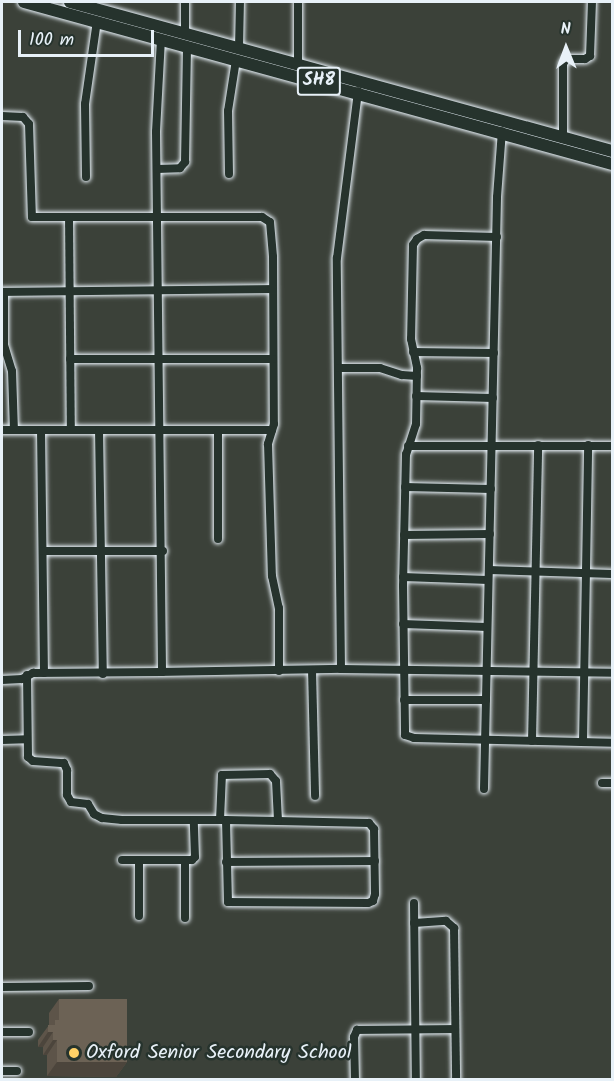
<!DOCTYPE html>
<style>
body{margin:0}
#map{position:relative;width:614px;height:1081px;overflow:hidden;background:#3b4139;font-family:Kalam,sans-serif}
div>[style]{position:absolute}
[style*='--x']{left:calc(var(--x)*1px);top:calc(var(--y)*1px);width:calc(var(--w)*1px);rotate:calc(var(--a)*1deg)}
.roads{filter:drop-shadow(0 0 2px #e8f1f8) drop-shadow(0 0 2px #e8f1f8)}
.minor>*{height:8px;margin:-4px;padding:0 4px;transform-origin:4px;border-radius:4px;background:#26332d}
.primary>*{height:12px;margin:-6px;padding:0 6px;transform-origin:6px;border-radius:6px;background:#26332d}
.wall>*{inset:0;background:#5d5449}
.shaded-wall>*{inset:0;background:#4c453c}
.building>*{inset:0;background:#6c6255}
.dots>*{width:16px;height:16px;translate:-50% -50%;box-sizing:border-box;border:3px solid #26332d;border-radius:50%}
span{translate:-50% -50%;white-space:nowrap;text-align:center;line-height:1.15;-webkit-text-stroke:5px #26332d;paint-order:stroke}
.shield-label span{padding:2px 4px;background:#26332d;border:2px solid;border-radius:4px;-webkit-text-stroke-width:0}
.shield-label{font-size:18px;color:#e8f1f8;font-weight:700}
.poi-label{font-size:20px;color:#e8f1f8}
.left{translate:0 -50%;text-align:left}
.frame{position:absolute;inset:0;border:3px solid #e8f1f8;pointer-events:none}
.north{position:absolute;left:536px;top:18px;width:60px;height:60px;-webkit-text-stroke:4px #26332d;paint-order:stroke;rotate:359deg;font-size:16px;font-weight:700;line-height:24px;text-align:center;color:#e8f1f8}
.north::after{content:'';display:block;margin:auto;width:21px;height:27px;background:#e8f1f8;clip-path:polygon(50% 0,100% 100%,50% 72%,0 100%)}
.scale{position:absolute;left:18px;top:30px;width:136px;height:27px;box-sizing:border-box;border:3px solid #e8f1f8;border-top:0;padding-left:8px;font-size:18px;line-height:21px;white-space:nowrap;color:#e8f1f8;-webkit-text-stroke:4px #26332d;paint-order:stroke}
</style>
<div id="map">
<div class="roads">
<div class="minor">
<i style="--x:298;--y:2;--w:60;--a:90"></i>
<i style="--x:185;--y:32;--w:30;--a:-90"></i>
<i style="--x:161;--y:39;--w:93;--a:93.1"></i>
<i style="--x:156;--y:132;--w:540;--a:89.36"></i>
<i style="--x:162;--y:672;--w:179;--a:-1"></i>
<i style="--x:341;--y:669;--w:411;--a:-90.6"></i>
<i style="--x:337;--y:258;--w:168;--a:-82.8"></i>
<i style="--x:239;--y:48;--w:46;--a:-88.8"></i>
<i style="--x:2;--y:116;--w:21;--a:3"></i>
<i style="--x:23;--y:117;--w:9;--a:49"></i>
<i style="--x:29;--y:124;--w:93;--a:88.2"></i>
<i style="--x:32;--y:217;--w:230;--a:0"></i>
<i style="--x:262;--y:217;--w:9;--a:32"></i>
<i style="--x:270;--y:222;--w:35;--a:85"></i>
<i style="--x:273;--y:257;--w:167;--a:89.7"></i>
<i style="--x:274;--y:424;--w:21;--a:107"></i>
<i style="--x:268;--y:444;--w:132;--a:88.3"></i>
<i style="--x:272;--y:576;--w:33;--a:78"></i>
<i style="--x:279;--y:608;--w:63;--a:90"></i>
<i style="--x:563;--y:137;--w:73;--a:-90"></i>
<i style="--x:563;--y:64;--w:6;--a:-59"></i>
<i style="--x:566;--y:59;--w:19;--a:0"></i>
<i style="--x:585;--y:59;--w:6;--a:-31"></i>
<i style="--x:590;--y:56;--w:54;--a:-87.9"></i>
<i style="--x:157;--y:169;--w:23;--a:-2"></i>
<i style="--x:180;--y:168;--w:8;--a:-50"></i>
<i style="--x:185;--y:162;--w:116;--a:-89"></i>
<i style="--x:229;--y:174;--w:63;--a:-90.9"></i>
<i style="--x:228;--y:111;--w:52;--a:-81.1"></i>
<i style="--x:86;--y:177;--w:73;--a:-90.8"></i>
<i style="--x:85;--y:104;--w:84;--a:-81.8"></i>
<i style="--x:69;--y:217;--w:213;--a:89.5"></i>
<i style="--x:497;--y:237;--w:73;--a:-178.4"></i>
<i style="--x:424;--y:235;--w:8;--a:150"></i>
<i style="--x:417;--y:239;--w:7;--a:124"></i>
<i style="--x:413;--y:245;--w:94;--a:91.2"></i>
<i style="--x:411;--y:339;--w:30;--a:78"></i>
<i style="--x:417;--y:368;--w:56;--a:91"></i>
<i style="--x:416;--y:424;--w:32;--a:108"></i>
<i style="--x:406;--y:454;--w:132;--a:91.3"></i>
<i style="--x:403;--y:586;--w:149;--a:89.2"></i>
<i style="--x:405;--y:735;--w:9;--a:18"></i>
<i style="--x:414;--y:738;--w:198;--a:1.4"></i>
<i style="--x:2;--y:292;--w:271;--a:-0.6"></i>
<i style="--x:4;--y:292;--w:53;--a:90"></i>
<i style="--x:4;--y:345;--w:27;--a:73"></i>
<i style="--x:12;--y:371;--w:59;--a:88.1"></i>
<i style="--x:413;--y:352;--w:81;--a:0.7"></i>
<i style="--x:70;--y:359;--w:203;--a:0"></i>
<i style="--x:339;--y:368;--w:41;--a:0"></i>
<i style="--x:380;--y:368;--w:23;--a:18"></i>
<i style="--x:402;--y:375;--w:15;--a:4"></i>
<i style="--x:416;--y:396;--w:77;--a:1.5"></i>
<i style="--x:2;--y:430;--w:270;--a:0"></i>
<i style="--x:41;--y:430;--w:243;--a:89.3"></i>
<i style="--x:99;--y:430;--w:244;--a:89.1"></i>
<i style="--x:218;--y:430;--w:109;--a:90"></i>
<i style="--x:408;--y:446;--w:204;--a:0"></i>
<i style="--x:405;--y:487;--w:86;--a:1.3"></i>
<i style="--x:404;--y:535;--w:86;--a:-0.7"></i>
<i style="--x:43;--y:551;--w:120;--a:0"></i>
<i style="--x:489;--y:570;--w:123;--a:1.9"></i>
<i style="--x:403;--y:577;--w:85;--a:2"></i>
<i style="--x:403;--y:624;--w:84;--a:2"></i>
<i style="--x:341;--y:669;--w:271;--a:0.8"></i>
<i style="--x:312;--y:670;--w:126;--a:88.6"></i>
<i style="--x:27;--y:675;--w:82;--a:89.3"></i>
<i style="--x:28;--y:757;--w:6;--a:39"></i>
<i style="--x:33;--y:761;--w:31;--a:4"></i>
<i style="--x:64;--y:763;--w:8;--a:67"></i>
<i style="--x:67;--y:770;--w:25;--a:90"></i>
<i style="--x:67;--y:795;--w:8;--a:60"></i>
<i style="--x:71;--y:802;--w:17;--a:7"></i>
<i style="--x:88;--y:804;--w:12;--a:59"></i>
<i style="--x:94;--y:814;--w:9;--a:27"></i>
<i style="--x:102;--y:818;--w:20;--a:6"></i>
<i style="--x:122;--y:820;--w:104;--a:0"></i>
<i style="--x:226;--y:820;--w:52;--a:1.1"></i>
<i style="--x:278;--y:821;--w:91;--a:1.3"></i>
<i style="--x:369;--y:823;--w:8;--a:50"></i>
<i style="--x:374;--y:829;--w:65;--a:89.1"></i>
<i style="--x:375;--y:894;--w:7;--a:106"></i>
<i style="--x:373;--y:901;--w:5;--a:158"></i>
<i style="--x:368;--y:903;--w:140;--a:-179.6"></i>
<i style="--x:228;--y:902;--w:82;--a:-91.4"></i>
<i style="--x:2;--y:680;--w:20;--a:-3"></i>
<i style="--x:22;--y:679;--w:13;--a:-29"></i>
<i style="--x:33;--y:673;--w:129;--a:-0.4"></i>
<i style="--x:404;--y:700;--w:82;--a:0"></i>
<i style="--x:2;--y:740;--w:25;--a:-2"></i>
<i style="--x:532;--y:741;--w:296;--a:-88.8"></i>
<i style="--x:583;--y:742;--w:297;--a:-89"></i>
<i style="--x:602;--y:783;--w:10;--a:0"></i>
<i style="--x:484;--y:789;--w:592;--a:-88.74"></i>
<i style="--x:497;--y:197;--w:66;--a:-85.7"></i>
<i style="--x:220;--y:820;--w:45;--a:-87.5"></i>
<i style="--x:222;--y:775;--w:48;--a:-1.2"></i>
<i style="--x:270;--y:774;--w:9;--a:49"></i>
<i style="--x:276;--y:781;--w:40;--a:87.1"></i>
<i style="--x:122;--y:860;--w:70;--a:0"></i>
<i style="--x:192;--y:860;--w:4;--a:-45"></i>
<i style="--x:195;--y:857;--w:37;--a:-92"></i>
<i style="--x:139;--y:860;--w:56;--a:90"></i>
<i style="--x:185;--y:860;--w:58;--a:90"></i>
<i style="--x:226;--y:862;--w:149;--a:-0.4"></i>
<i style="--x:414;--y:903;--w:177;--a:89.4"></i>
<i style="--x:414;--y:923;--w:32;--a:-4"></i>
<i style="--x:446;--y:921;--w:11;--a:41"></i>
<i style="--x:454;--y:928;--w:152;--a:89.2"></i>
<i style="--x:2;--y:987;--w:87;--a:-0.7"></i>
<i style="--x:2;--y:1032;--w:27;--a:0"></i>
<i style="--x:2;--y:1071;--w:15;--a:0"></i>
<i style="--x:355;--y:1080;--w:43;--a:-91.3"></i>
<i style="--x:354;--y:1037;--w:8;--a:-67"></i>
<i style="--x:357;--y:1030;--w:98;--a:-0.6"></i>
</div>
<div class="primary">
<i style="--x:24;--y:2;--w:610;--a:15.4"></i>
<i style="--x:70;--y:2;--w:562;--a:15.37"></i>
</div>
</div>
<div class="wall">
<i style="clip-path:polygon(59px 999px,127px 1062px,116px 1077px,47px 1076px,47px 1055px,43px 1055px,43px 1047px,38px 1047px,38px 1040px,49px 1025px,49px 1013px)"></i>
</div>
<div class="shaded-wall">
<i style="clip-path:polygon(48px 1032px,53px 1032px,43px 1047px,38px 1047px)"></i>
<i style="clip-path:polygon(53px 1040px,57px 1040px,47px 1055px,43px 1055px)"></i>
<i style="clip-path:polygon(57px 1062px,127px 1062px,116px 1077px,47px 1076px)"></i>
</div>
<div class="building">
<i style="clip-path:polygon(59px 999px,127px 999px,127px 1062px,57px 1062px,57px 1040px,53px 1040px,53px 1032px,48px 1032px,48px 1025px,55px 1025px,55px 1020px,59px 1020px)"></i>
</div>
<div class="dots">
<i style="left:74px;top:1053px;background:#ffd166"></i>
</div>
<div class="shield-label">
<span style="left:319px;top:81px">SH8</span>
</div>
<div class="poi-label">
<span class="left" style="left:86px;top:1053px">Oxford Senior Secondary School</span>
</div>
<div class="frame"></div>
<div class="north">N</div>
<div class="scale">100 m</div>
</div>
